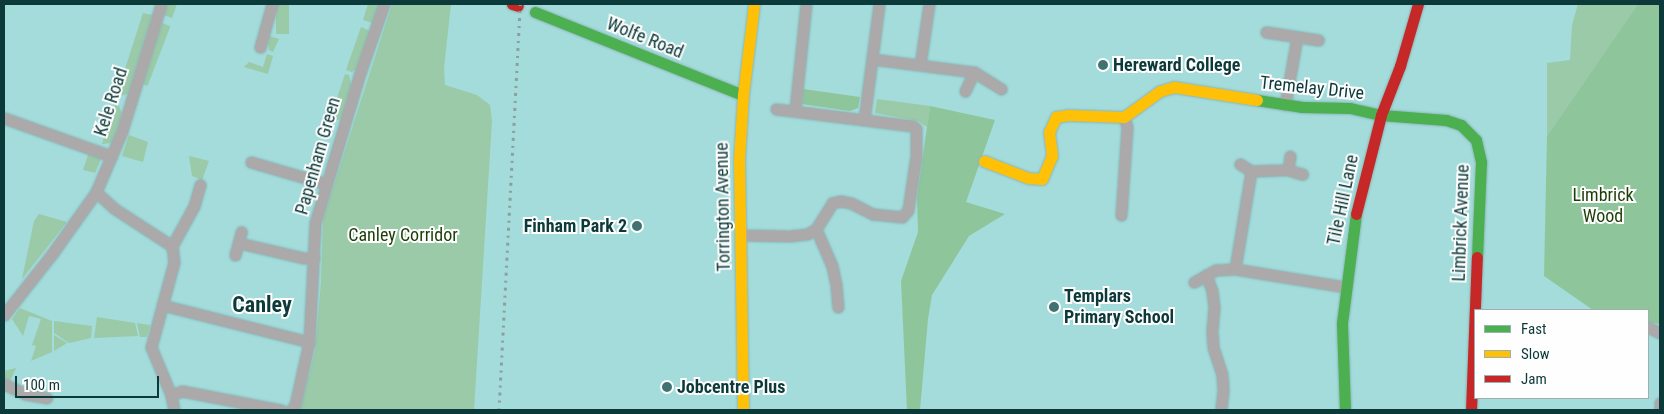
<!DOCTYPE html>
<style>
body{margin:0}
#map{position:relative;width:1664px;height:414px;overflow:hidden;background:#a4dbdb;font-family:"Roboto Condensed",sans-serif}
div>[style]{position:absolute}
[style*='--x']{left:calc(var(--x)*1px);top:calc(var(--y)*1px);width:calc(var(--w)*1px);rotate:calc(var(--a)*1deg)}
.green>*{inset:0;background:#9acaa8;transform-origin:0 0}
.forest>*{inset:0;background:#8fc59b}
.roads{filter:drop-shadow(0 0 1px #8ab7b7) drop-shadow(0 0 1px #8ab7b7)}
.street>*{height:11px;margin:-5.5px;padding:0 5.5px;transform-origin:5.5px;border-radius:5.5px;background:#aca9aa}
.fast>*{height:11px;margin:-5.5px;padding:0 5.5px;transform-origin:5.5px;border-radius:5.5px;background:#4caf50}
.slow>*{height:11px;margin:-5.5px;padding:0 5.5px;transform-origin:5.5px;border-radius:5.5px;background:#ffc107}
.jam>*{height:11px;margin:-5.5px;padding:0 5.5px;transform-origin:5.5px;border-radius:5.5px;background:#c62828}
.rail>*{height:3px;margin-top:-1.5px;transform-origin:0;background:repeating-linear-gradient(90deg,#8d9e9e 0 2.5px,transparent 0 7.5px)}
.dots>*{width:14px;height:14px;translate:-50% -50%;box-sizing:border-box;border:2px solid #fefefe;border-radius:50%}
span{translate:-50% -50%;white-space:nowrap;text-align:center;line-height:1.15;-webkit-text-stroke:4px #fefefe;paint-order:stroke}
.street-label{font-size:18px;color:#0c3939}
.poi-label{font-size:18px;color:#0c3939;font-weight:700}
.left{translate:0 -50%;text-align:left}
.right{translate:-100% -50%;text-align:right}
.park-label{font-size:18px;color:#1b3d06}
.district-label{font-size:22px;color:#0c3939;font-weight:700}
.frame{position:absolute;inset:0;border:5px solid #0c3939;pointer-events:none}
.legend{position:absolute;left:1474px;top:309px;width:175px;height:90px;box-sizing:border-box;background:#fefefe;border:1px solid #9dafaf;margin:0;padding:6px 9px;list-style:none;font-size:15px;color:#0c3939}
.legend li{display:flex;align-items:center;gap:10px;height:25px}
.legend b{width:25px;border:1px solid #9dafaf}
.scale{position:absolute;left:15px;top:376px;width:144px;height:22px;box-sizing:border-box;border:2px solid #0c3939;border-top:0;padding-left:6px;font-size:15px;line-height:18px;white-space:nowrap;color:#0c3939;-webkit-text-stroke:4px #fefefe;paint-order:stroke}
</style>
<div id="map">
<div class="green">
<i style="clip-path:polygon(167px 4px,177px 4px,172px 18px,164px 15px)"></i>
<i style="left:276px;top:4px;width:13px;height:30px"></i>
<i style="clip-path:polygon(368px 4px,381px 4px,373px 23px,363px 20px)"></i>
<i style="clip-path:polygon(392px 4px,451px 4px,444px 68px,445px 85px,477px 95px,490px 105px,492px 121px,474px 410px,300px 410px,315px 350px,321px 282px,323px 219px)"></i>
<i style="clip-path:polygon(1578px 4px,1638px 4px,1547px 136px,1547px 63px,1570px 60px,1572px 25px)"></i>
<i style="clip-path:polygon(143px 13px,152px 15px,128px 94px,116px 97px)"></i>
<i style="left:162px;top:23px;width:9px;height:64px;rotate:21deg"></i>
<i style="clip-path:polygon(361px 27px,372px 32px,359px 68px,352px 72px,346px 70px)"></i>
<i style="clip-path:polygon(266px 35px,279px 39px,273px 52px,269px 50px)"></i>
<i style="clip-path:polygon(267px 54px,273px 56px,268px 74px,244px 67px,249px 62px,263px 67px)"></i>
<i style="clip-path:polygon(345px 74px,349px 75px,351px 84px,342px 119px,337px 120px,334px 118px,335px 114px,332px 113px)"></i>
<i style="clip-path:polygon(877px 99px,930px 106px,927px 127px,918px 121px,875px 113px)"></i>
<i style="clip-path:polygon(114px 104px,119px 106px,122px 114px,112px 143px,102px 144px)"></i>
<i style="clip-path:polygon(129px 135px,148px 142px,143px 162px,122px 156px)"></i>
<i style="clip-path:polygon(89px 152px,100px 156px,101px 159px,95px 173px,83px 170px)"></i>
<i style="clip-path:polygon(189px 156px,209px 161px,202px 180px,192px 176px)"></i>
<i style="clip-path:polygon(39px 214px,67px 222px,22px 279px,34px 221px)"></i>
<i style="clip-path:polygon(20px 308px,52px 321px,52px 352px,31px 361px,36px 346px,32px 345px,41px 319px,29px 316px,23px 336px,12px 319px)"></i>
<i style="clip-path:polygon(97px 317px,135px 323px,138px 336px,94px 338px)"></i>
<i style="clip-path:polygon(54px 321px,92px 326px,91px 338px,69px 343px,54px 333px)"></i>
<i style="clip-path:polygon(137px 323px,150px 325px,147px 337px,140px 337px)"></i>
<i style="clip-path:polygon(54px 335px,67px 343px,54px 351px)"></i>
<i style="clip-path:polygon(16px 368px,9px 383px,4px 379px,4px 371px)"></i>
</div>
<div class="forest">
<i style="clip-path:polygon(1638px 4px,1660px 4px,1660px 324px,1648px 322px,1648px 310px,1593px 310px,1544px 276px,1547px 136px)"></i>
<i style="clip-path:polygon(803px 89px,860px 97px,858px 108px,850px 111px,802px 104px)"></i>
<i style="clip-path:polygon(930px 106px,995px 120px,966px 202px,1005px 214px,969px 236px,932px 295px,928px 319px,920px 410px,907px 410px,901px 281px,918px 232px,917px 197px)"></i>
</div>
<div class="roads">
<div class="street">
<i style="--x:1266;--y:32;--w:53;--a:8.7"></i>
<i style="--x:260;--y:47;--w:45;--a:-74.4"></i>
<i style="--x:872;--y:59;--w:103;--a:7.3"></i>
<i style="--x:974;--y:72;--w:32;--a:32"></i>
<i style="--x:920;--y:65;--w:62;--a:-81.6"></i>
<i style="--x:965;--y:91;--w:21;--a:-65"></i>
<i style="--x:1285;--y:105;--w:69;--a:-80"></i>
<i style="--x:795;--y:110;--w:107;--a:-84.1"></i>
<i style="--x:4;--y:118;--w:114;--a:19.6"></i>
<i style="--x:864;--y:120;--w:117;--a:-82.6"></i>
<i style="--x:251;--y:162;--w:78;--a:16.3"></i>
<i style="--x:1240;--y:164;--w:13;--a:32"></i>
<i style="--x:1288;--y:170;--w:14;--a:-82"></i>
<i style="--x:96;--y:192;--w:25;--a:42"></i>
<i style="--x:115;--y:209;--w:68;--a:33"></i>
<i style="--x:172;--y:246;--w:16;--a:83"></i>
<i style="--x:174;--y:262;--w:88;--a:105.1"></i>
<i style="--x:151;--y:347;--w:52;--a:67.4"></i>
<i style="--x:171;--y:395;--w:15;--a:79"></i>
<i style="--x:1121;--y:215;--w:88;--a:-86.1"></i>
<i style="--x:1127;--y:127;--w:10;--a:-107"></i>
<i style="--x:816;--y:229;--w:40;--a:66.6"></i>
<i style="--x:832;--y:266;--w:19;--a:78"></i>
<i style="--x:836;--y:285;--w:22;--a:85"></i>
<i style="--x:741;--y:235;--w:48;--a:1.2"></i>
<i style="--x:789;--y:236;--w:18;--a:-6"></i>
<i style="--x:807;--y:234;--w:10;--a:-29"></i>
<i style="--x:816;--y:229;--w:31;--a:-58"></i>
<i style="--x:832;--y:203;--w:8;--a:-14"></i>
<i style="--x:840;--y:201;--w:11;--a:10"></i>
<i style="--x:851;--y:203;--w:25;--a:27"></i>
<i style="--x:873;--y:214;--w:29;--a:6"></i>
<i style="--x:902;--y:217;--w:9;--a:-49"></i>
<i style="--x:908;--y:210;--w:55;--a:-81.6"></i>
<i style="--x:916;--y:156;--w:27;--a:-90"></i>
<i style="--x:916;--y:129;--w:4;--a:-135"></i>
<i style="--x:913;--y:126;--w:138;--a:-172.9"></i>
<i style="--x:239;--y:243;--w:67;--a:13"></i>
<i style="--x:304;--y:258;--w:10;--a:0"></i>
<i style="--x:172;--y:246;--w:46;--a:-61.2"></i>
<i style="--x:194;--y:206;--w:22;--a:-74"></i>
<i style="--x:235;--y:255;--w:24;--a:-75"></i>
<i style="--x:1235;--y:269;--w:99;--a:-80.7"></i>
<i style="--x:1251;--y:171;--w:37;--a:-2"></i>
<i style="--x:1288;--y:170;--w:15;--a:16"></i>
<i style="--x:1206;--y:275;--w:17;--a:69"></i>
<i style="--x:1212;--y:291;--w:16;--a:83"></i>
<i style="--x:1214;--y:307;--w:25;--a:95"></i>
<i style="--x:1212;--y:332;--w:15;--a:86"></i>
<i style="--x:1213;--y:347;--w:29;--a:72"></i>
<i style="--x:1222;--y:375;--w:15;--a:86"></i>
<i style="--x:1223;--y:390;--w:20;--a:96"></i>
<i style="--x:1194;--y:282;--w:25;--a:-29"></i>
<i style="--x:1216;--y:270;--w:19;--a:-3"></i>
<i style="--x:1235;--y:269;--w:111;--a:9.3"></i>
<i style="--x:162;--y:305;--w:152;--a:14.1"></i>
<i style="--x:4;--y:315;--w:78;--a:-51.8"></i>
<i style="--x:52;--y:254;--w:76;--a:-54.6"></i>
<i style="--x:96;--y:192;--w:66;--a:-66.9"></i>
<i style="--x:122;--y:131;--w:133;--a:-72.9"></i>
<i style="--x:1648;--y:327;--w:13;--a:27"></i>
<i style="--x:4;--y:384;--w:23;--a:25"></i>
<i style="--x:25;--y:394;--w:22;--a:10"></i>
<i style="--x:171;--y:395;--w:12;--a:-20"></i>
<i style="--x:182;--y:391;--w:101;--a:10.9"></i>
<i style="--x:291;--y:410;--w:6;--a:-51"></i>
<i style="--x:295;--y:405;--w:65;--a:-77.5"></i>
<i style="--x:309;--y:342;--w:119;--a:-87.1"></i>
<i style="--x:315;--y:223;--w:153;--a:-73.3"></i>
<i style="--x:359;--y:76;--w:76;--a:-70.9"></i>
<i style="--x:1660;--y:410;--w:7;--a:-90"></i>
</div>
<div class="fast">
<i style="--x:535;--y:12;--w:224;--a:21.8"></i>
<i style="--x:1257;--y:100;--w:46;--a:8.8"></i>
<i style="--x:1302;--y:107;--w:48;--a:1.2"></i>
<i style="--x:1350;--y:108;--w:32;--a:13"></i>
<i style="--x:1381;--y:115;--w:65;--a:4.4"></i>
<i style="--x:1446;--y:120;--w:16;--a:18"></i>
<i style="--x:1461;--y:125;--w:21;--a:45"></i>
<i style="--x:1476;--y:140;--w:23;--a:77"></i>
<i style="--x:1481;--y:162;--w:95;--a:92.4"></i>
<i style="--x:1345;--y:410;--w:87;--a:-92"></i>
<i style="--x:1342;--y:323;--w:110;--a:-82.7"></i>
</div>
<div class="slow">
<i style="--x:984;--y:161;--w:47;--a:21.1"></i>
<i style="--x:1028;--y:178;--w:14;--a:4"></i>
<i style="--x:1042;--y:179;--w:25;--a:-67"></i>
<i style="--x:1052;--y:156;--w:24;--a:-97"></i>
<i style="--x:1049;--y:132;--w:17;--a:-65"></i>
<i style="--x:1056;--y:117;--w:12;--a:-9"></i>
<i style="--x:1068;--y:115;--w:56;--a:2"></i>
<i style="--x:1124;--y:117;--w:44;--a:-35.8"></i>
<i style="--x:1160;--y:91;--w:15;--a:-16"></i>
<i style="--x:1174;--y:87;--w:84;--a:8.9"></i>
<i style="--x:743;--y:410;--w:250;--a:-90.9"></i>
<i style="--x:739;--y:160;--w:65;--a:-86.5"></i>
<i style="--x:743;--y:95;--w:92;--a:-83.1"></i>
</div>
<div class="jam">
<i style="--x:512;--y:4;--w:6;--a:18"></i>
<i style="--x:1356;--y:214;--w:102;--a:-75.8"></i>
<i style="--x:1381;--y:115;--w:53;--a:-68.8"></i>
<i style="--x:1400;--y:66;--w:65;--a:-73.8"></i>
<i style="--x:1471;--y:410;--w:153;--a:-87.8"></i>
</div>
</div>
<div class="rail">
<i style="--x:499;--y:410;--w:407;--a:-87"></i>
</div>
<div class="dots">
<i style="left:1103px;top:65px;background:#417272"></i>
<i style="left:637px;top:226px;background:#417272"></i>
<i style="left:1054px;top:307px;background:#417272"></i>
<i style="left:667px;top:387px;background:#417272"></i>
</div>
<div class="street-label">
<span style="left:645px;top:38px;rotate:22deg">Wolfe Road</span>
<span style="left:1312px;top:88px;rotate:6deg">Tremelay Drive</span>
<span style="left:111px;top:102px;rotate:-72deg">Kele Road</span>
<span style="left:318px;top:156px;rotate:-74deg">Papenham Green</span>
<span style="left:1343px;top:200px;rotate:-78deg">Tile Hill Lane</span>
<span style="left:723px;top:207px;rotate:-91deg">Torrington Avenue</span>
<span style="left:1461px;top:223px;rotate:-88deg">Limbrick Avenue</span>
</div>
<div class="poi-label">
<span class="left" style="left:1113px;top:65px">Hereward College</span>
<span class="right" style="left:627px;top:226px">Finham Park 2</span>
<span class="left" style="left:1064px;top:307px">Templars<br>Primary School</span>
<span class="left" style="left:677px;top:387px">Jobcentre Plus</span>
</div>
<div class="park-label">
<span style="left:1603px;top:206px">Limbrick<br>Wood</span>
<span style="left:403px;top:235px">Canley Corridor</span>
</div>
<div class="district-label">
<span style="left:262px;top:305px">Canley</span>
</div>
<div class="frame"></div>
<ul class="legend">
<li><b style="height:6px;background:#4caf50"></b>Fast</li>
<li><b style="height:6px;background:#ffc107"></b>Slow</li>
<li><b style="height:6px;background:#c62828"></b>Jam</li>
</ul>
<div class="scale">100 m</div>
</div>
